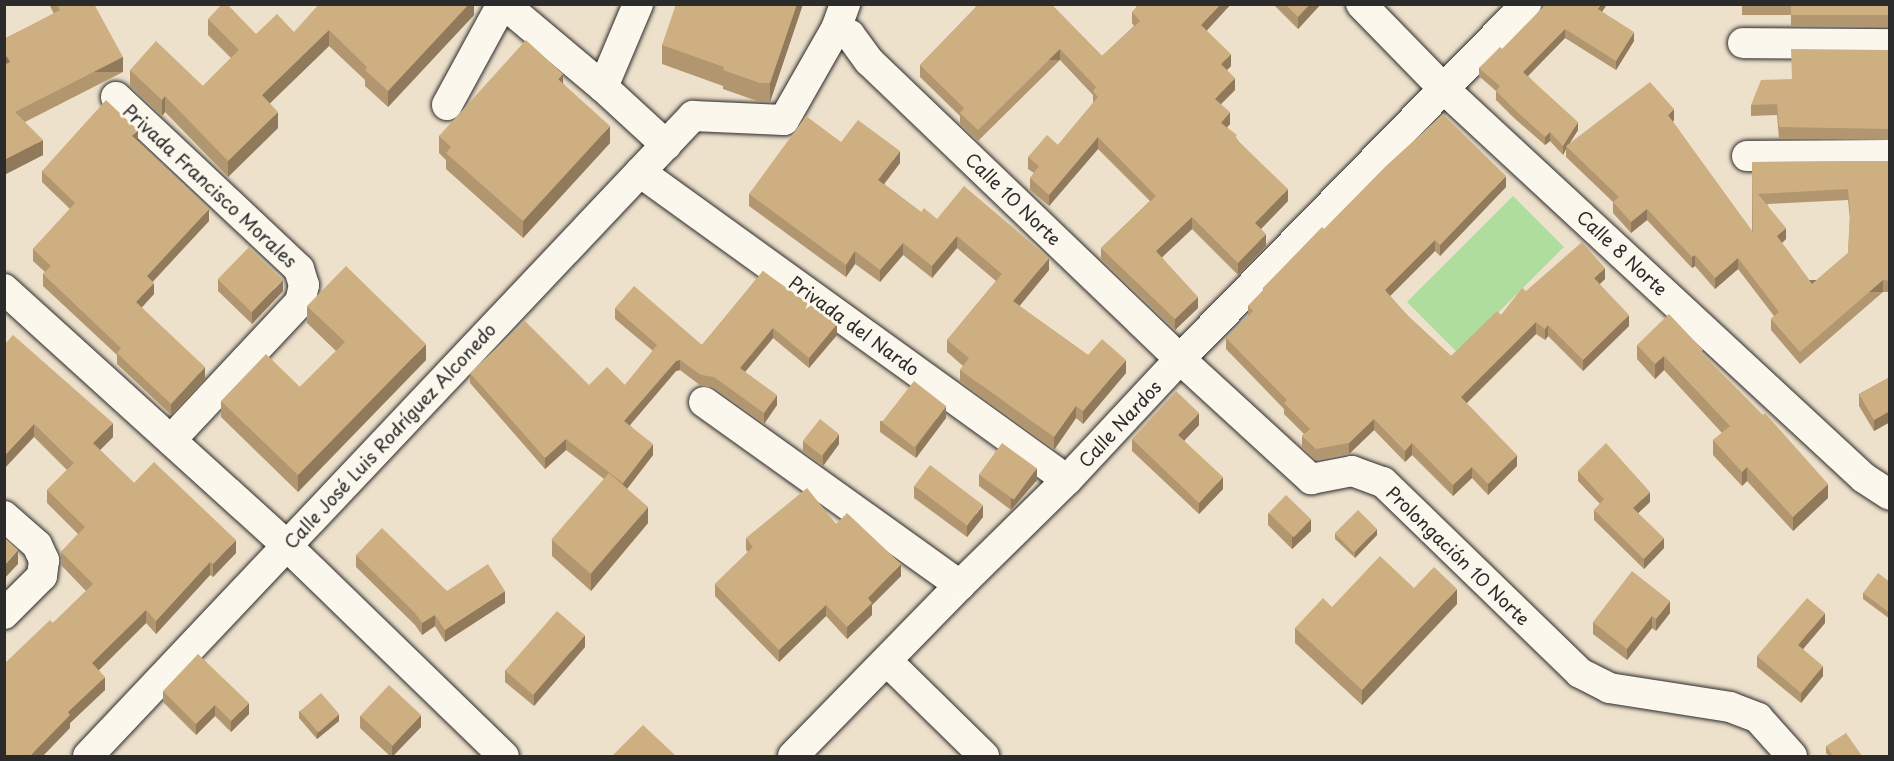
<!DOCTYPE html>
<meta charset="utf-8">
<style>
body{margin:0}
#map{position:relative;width:1894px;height:761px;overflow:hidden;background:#eee1cc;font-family:"Playpen Sans",sans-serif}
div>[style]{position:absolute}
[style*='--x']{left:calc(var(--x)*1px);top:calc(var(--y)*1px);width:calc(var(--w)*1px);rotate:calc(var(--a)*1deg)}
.green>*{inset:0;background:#aedd9d;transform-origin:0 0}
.roads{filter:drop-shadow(0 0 2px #2b2b2b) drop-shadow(0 0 2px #2b2b2b)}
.street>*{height:30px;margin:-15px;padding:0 15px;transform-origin:15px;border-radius:15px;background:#fbf7ec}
.wall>*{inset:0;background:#b19670}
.shaded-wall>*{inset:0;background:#907a5b;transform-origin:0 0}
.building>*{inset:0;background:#ceaf82;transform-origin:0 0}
span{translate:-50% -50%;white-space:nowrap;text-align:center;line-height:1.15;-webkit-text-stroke:6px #fbf7ec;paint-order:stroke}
.street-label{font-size:18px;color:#2b2b2b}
.frame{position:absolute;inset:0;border:6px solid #2b2b2b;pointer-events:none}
</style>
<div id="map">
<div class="green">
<i style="left:1513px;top:196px;width:72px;height:150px;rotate:45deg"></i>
</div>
<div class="roads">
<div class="street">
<i style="--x:504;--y:4;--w:129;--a:40"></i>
<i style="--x:603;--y:87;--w:86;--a:42.6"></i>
<i style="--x:1361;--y:4;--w:119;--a:45.7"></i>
<i style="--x:1444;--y:89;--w:572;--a:42.81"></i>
<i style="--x:1864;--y:478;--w:31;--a:33"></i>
<i style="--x:836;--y:29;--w:15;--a:23"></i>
<i style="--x:850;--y:35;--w:32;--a:54"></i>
<i style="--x:869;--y:61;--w:431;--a:43.8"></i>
<i style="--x:1180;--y:359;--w:178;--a:42.5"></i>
<i style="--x:1311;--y:479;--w:42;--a:-11"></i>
<i style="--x:1352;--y:471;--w:33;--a:20"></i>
<i style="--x:1383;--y:482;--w:274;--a:44.1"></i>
<i style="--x:1580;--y:673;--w:33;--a:27"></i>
<i style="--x:1609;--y:688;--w:122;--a:8.9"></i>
<i style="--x:1730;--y:707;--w:30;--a:21"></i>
<i style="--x:1758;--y:718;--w:51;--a:48.2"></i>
<i style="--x:1743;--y:43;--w:147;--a:0.4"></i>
<i style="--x:603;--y:87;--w:90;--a:-67.1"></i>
<i style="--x:116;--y:97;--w:251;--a:43.2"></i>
<i style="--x:299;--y:269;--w:17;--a:73"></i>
<i style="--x:304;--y:285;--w:17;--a:103"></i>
<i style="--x:300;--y:302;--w:189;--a:133.1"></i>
<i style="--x:447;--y:105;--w:115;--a:-61.4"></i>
<i style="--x:1747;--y:156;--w:143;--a:-0.4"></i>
<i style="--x:640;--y:172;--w:526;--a:35.8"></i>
<i style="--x:4;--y:289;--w:382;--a:42.2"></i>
<i style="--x:287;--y:546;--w:302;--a:44.1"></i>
<i style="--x:704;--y:402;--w:315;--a:35.6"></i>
<i style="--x:4;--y:516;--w:44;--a:41.3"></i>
<i style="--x:37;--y:545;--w:17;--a:65"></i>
<i style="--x:44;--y:560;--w:16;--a:97"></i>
<i style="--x:42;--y:576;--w:54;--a:135"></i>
<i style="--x:887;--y:661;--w:136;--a:44.4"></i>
<i style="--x:88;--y:756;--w:881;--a:-46.61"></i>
<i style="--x:693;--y:116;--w:91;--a:2.5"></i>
<i style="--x:784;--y:120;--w:105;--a:-60.3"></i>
<i style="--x:836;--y:29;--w:27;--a:-70"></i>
<i style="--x:793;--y:756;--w:239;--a:-45.7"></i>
<i style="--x:960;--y:585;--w:150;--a:-44.5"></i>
<i style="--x:1067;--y:480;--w:166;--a:-47"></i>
<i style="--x:1180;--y:359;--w:496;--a:-45.7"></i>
</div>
</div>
<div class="wall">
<i style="clip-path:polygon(49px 4px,94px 4px,123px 72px,25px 122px,43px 155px,4px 175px,4px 39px,54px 14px)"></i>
<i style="clip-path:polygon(474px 4px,474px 15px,388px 107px,365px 86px,365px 80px,329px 46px,270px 103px,278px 128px,228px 177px,165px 112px,162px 116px,130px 86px,130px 70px,203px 86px,231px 58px,208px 35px,208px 19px,256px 34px,294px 32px)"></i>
<i style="clip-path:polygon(803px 4px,770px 102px,760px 102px,723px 89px,723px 86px,662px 64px,662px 45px)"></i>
<i style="clip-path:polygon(974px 4px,1051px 4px,1102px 56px,1134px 26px,1132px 23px,1132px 12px,1137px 7px,1134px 4px,1231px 4px,1206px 31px,1231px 66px,1227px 70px,1235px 90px,1221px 104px,1230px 124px,1227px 127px,1288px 201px,1261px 229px,1266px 246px,1238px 275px,1192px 229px,1162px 257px,1198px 308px,1175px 330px,1101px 259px,1101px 248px,1150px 201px,1098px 149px,1049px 206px,1030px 190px,1030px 178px,1034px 173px,1028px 169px,1028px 157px,1058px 145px,1093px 103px,1093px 95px,1060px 60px,978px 141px,960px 124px,960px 116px,920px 77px,920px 65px,976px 7px)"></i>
<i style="clip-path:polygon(1273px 4px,1321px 4px,1298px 29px)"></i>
<i style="clip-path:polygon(evenodd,1607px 4px,1602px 12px,1634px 41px,1616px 70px,1565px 38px,1528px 76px,1578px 130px,1570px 143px,1674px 120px,1673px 122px,1752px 232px,1752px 162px,1890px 161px,1890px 292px,1883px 292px,1800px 364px,1771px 330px,1771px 319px,1774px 316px,1738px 269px,1715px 289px,1695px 266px,1692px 268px,1647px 220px,1631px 233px,1613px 213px,1613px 202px,1566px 157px,1566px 149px,1563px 155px,1550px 141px,1545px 145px,1514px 118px,1496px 100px,1496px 91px,1479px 76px,1479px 68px,1502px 49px,1607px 4px,1848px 200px,1850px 219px,1848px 253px,1812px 284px,1782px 243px,1786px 239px,1767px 204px,1848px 200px)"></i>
<i style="clip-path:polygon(1742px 4px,1890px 4px,1890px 27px,1791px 26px,1791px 15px,1742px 15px)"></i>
<i style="clip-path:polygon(1890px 50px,1890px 140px,1779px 139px,1777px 115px,1751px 116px,1751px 105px,1792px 79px)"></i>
<i style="clip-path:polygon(563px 83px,610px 143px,523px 238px,446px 169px,446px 160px,439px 153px,439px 136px)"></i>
<i style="clip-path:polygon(138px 141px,209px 221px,152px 281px,154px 294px,141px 307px,205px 379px,171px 415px,117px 364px,117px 355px,43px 286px,43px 274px,45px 272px,33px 261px,33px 249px,70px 209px,42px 182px,42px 171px)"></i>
<i style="clip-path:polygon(841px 142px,900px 163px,884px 184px,921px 212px,1049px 270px,1019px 306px,1088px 355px,1126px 373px,1083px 424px,1076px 418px,1054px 450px,960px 382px,960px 370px,963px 366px,947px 352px,947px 340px,996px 281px,957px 248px,932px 278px,903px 255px,880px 282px,855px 264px,846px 277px,749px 206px,749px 194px)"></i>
<i style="clip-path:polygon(1506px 187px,1440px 256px,1435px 251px,1390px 296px,1407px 315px,1451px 356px,1501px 315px,1526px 291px,1605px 279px,1599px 284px,1629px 326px,1583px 371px,1548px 336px,1545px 340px,1536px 334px,1466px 403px,1517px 466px,1488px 495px,1472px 478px,1453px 496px,1412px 455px,1405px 462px,1374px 430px,1349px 454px,1316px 460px,1302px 448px,1302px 436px,1304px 434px,1284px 414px,1284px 409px,1226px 349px,1226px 338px,1248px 316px,1248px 306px,1263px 291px,1263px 288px,1324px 229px)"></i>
<i style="clip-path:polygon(763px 271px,837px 335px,809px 368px,773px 338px,745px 372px,777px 405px,764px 424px,714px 388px,701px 386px,680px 370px,676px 371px,630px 425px,653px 455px,627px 489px,648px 523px,591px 591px,552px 556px,552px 540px,604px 479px,566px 450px,545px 469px,470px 383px,470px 373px,589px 385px,625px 385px,653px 351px,615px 319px,615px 308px,702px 345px)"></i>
<i style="clip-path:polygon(218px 279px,283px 291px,252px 324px,218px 291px)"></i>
<i style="clip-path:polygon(307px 306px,426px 360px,298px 492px,221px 417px,221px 401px,300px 387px,336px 351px,307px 323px)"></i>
<i style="clip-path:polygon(4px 345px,113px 437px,100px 450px,134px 483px,236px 553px,213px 577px,210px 575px,156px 634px,146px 623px,99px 670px,105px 690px,70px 723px,70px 728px,53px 623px,86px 591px,61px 565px,61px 552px,78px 534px,47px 503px,47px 490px,67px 470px,34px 437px)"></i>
<i style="clip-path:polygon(1637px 345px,1703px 355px,1828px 498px,1793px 531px,1747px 481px,1742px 486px,1713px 455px,1713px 440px,1722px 433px,1664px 370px,1655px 379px,1637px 359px)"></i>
<i style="clip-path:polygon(1890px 377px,1890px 422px,1874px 431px,1859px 406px,1859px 394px)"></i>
<i style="clip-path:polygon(946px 418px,916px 458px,880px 432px,880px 421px)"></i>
<i style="clip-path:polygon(1199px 425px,1184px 441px,1223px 489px,1199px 514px,1132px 451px,1132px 439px)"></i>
<i style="clip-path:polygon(803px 441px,839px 444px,823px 466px,803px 452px)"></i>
<i style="clip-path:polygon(1578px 471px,1650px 502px,1638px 513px,1664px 548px,1644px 569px,1594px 520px,1594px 510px,1600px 504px,1578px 481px)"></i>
<i style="clip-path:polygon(979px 474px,1037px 480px,1011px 510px,979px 486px)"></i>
<i style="clip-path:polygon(914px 486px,983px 517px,967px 537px,914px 498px)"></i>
<i style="clip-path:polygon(1268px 513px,1311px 531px,1292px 549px,1268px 525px)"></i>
<i style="clip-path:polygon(836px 524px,901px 576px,872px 605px,872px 615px,847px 639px,826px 616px,779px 662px,715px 596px,715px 584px,748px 552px,746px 550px,746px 538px)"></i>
<i style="clip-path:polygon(1335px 533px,1377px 535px,1355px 558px,1335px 539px)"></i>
<i style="clip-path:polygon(356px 555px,447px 591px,505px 603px,445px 642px,435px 626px,422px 635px,415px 625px,356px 567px)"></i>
<i style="clip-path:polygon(1890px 582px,1890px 619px,1863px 599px,1863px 593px)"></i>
<i style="clip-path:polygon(1414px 588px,1457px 604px,1362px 705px,1295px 643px,1295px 628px,1332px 607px)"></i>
<i style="clip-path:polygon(1670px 613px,1656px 631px,1652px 628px,1627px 660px,1593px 634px,1593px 622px)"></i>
<i style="clip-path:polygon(1825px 623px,1803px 649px,1823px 676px,1801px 703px,1757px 667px,1757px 656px)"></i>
<i style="clip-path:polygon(585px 647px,534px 706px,505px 682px,505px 670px)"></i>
<i style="clip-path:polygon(163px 691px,249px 714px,231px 732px,215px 716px,196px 735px,163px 702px)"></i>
<i style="clip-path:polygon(299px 711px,339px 721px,317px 739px,299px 718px)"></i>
<i style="clip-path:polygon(360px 716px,421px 727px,393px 756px,390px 756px,360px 728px)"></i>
<i style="clip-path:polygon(1826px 746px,1862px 756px,1829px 756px,1826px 753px)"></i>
</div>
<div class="shaded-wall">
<i style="clip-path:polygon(469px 4px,474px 4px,474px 15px,388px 107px,388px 91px)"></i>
<i style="clip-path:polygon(797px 4px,803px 4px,770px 102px,770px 83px)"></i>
<i style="clip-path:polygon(1221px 4px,1231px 4px,1201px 37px,1201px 25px)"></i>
<i style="clip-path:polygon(1310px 4px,1321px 4px,1298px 29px,1298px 17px)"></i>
<i style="clip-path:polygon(1601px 4px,1607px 4px,1598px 18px,1598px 9px)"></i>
<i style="clip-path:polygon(1565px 29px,1565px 38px,1523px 81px,1523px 72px)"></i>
<i style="clip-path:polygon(329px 30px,329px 46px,262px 111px,262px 95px)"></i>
<i style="clip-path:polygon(1634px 32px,1634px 41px,1616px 70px,1616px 61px)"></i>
<i style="left:1060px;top:49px;width:11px;height:115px;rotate:90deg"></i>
<i style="clip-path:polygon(1231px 54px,1231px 66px,1221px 76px,1221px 64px)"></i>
<i style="left:123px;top:57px;width:15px;height:121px;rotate:90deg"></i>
<i style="clip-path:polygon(563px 74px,563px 90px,558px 79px)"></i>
<i style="clip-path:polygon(1235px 78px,1235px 90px,1215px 110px,1215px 99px)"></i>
<i style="clip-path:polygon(165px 96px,165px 112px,162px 116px,162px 100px)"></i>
<i style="clip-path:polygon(1674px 109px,1674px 120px,1668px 126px,1668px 115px)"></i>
<i style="clip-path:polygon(278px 112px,278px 128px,228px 177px,228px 161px)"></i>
<i style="clip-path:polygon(1230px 112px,1230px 124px,1221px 134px,1221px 123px)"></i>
<i style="clip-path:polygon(1578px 122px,1578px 130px,1567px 147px,1566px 146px,1566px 149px,1563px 155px,1563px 146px)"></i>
<i style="clip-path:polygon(610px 126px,610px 143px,523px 238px,523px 221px)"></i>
<i style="clip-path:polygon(138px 130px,138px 141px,132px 136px)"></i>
<i style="clip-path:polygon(1550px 132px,1550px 141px,1545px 145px,1545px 137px)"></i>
<i style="clip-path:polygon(1098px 137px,1098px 149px,1049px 206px,1049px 195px)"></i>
<i style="clip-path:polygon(43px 140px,43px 155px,4px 175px,4px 160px)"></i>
<i style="clip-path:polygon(900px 151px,900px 163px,878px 192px,878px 180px)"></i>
<i style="clip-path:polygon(1506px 176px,1506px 187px,1440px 256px,1440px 245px)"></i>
<i style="clip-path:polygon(1288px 189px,1288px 201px,1255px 235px,1255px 223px)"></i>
<i style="clip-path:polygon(209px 209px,209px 221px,147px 288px,147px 276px)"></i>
<i style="clip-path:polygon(1647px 209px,1647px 220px,1631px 233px,1631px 222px)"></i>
<i style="clip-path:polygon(1192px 217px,1192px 229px,1156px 263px,1156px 251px)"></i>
<i style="clip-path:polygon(1786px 228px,1786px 239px,1777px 247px,1777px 236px)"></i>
<i style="clip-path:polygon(1266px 234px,1266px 246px,1238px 275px,1238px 263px)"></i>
<i style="clip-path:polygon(957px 236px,957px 248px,932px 278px,932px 266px)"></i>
<i style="clip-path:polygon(1435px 240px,1435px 251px,1385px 301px,1385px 290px)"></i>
<i style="clip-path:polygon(903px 243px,903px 255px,880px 282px,880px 270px)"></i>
<i style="clip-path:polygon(855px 251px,855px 264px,846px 277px,846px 265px)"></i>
<i style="clip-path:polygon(1695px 255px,1695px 266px,1692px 268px,1692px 257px)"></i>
<i style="clip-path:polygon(1049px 258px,1049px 270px,1013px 314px,1013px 301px)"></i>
<i style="clip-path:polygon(1738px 258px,1738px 269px,1715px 289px,1715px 278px)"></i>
<i style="clip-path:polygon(1605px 268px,1605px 279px,1594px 290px,1594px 278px)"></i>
<i style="clip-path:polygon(283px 280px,283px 291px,252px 324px,252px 312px)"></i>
<i style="left:1883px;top:280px;width:12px;height:110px;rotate:90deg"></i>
<i style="clip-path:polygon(154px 283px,154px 294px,136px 314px,136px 302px)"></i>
<i style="clip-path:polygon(1198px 297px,1198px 308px,1175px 330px,1175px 319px)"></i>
<i style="clip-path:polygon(1629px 315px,1629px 326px,1583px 371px,1583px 360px)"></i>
<i style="clip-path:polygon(1536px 322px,1536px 334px,1461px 409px,1461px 397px)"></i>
<i style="clip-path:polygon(837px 324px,837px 335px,809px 368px,809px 358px)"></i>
<i style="clip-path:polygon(1548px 325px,1548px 336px,1545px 340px,1545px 329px)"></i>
<i style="clip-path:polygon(773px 328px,773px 338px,740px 378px,740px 368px)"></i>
<i style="clip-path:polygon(426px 344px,426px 360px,298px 492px,298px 475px)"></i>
<i style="clip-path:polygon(1664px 356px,1664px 370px,1655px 379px,1655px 364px)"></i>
<i style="clip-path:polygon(680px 360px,680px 370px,676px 371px,624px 432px,624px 421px,676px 361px)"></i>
<i style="clip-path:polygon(1126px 360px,1126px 373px,1083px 424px,1083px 411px)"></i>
<i style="clip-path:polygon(205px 367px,205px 379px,171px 415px,171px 404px)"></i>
<i style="clip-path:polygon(777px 395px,777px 405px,764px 424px,764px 413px)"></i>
<i style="clip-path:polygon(946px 406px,946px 418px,916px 458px,916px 447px)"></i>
<i style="clip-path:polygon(1076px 406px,1076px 418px,1054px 450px,1054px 437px)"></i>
<i style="clip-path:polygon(1890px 411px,1890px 422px,1874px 431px,1874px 420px)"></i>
<i style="clip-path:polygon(1199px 413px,1199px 425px,1178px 447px,1178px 435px)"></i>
<i style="clip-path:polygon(1374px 419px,1374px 430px,1349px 454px,1349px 443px)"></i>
<i style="clip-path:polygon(113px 423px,113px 437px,93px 457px,93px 443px)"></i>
<i style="clip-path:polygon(34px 424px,34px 437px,4px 469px,4px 456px)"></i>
<i style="clip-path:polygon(839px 434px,839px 444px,823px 466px,823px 455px)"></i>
<i style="clip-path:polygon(566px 439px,566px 450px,545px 469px,545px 458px)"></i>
<i style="clip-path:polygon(1412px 443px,1412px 455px,1405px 462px,1405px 451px)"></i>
<i style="clip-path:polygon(653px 444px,653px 455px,623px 494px,623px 483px)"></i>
<i style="clip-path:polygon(1517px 455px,1517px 466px,1488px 495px,1488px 484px)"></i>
<i style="clip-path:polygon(1472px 467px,1472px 478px,1453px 496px,1453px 485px)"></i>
<i style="clip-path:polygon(1747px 467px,1747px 481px,1742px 486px,1742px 472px)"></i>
<i style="clip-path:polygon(1037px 468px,1037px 480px,1011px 510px,1011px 499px)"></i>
<i style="clip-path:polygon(1223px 477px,1223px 489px,1199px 514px,1199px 503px)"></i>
<i style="clip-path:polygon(1828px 484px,1828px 498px,1793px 531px,1793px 517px)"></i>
<i style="clip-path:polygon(1650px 492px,1650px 502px,1633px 518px,1633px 508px)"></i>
<i style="clip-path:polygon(983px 505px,983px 517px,967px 537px,967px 526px)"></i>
<i style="clip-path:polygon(648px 507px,648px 523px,591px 591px,591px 574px)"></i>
<i style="clip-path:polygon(1311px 519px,1311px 531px,1292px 549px,1292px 537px)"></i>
<i style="clip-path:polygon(1377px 529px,1377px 535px,1355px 558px,1355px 552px)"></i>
<i style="clip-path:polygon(1664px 538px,1664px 548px,1644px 569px,1644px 559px)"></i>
<i style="clip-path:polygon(236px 540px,236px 553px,213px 577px,213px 564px)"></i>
<i style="clip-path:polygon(18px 550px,18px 564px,4px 579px,4px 566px)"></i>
<i style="clip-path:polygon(210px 562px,210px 575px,156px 634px,156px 621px)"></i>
<i style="clip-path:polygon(901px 564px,901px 576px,872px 605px,872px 615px,847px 639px,847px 627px,868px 598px)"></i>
<i style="clip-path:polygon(1457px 589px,1457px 604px,1362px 705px,1362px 690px)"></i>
<i style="clip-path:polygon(505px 591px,505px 603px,445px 642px,445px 630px)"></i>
<i style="clip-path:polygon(1670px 601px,1670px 613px,1656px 631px,1656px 619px)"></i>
<i style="clip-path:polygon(826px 605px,826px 616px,779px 662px,779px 650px)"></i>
<i style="clip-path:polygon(146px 610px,146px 623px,92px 677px,92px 663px)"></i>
<i style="clip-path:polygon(1825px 613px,1825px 623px,1798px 655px,1798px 645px)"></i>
<i style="clip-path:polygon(435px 615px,435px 626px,422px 635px,422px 623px)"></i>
<i style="clip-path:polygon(1652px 616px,1652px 628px,1627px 660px,1627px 649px)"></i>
<i style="clip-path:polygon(585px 635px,585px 647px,534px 706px,534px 694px)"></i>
<i style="clip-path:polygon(1823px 666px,1823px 676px,1801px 703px,1801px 693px)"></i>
<i style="clip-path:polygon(105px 677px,105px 690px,70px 723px,70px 728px,43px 756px,30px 756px,68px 712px)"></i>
<i style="clip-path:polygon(249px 703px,249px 714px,231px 732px,231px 721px)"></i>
<i style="clip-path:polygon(215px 705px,215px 716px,196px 735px,196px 724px)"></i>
<i style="clip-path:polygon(339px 714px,339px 721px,317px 739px,317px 733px)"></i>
<i style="clip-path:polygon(421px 715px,421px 727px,393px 756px,392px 756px,392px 746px)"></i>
</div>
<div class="building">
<i style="clip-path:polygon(57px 4px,94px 4px,123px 57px,15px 112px,43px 140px,4px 160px,4px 65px,10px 62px,4px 52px,4px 39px,60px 10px)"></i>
<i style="clip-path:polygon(222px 4px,227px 4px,256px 34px,277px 14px,294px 32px,319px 4px,469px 4px,388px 91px,365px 70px,367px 67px,329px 30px,262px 95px,278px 112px,228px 161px,165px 96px,162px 100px,130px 70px,156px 41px,203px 86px,239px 50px,208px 19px)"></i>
<i style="clip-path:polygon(676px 4px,797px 4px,770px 83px,760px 83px,723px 70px,724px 67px,662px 45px)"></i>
<i style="clip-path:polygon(979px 4px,1051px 4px,1102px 56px,1140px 21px,1132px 12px,1140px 4px,1221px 4px,1201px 25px,1231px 54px,1221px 64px,1235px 78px,1215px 99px,1230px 112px,1221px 123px,1237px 135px,1235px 138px,1288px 189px,1255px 223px,1266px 234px,1238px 263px,1192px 217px,1156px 251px,1198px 297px,1175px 319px,1101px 248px,1156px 196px,1098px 137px,1049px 195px,1030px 178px,1039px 166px,1028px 157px,1047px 135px,1058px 145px,1098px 97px,1093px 91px,1096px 87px,1060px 49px,978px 130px,960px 113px,964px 108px,920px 65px)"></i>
<i style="clip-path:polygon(1285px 4px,1310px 4px,1298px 17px)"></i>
<i style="clip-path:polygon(1546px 4px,1601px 4px,1598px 9px,1634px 32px,1616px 61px,1565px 29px,1523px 72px,1578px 122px,1563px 146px,1550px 132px,1545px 137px,1514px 109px,1496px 91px,1500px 86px,1479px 68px,1500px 47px,1502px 49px)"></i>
<i style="left:1791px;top:4px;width:99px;height:11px"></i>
<i style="clip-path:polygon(526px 40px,563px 74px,558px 79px,610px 126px,523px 221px,446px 153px,451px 147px,439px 136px)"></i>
<i style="clip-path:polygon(1791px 49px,1890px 50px,1890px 129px,1779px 127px,1777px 104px,1751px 105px,1761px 80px,1792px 79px)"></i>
<i style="clip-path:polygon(evenodd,1650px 82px,1674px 109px,1668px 115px,1753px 232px,1752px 162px,1890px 161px,1890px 281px,1883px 280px,1800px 352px,1771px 319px,1779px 312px,1738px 258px,1715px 278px,1695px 255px,1692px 257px,1647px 209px,1631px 222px,1613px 202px,1619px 197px,1566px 146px,1650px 82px,1848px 189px,1850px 212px,1848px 253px,1812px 284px,1777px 236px,1786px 228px,1758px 194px,1848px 189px)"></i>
<i style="clip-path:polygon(106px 100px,138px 130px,132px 136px,209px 209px,147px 276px,154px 283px,136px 302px,205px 367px,171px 404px,117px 353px,121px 348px,43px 274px,51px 266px,33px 249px,75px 203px,42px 171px)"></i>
<i style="clip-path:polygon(1443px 114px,1506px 176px,1440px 245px,1435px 240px,1385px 290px,1407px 315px,1451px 356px,1497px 311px,1501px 315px,1522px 288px,1526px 291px,1582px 242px,1605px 268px,1594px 278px,1629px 315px,1583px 360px,1548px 325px,1545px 329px,1536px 322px,1461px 397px,1517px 455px,1488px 484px,1472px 467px,1453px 485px,1412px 443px,1405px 451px,1374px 419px,1349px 443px,1316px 449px,1302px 436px,1310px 429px,1284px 403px,1287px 400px,1226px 338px,1253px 311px,1248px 306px,1264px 289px,1263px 288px,1322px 227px,1324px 229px,1386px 166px)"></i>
<i style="clip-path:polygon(806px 116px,841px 142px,858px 120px,900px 151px,878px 180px,921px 212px,924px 208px,937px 219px,964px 186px,1049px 258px,1013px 301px,1088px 355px,1102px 339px,1126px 360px,1083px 411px,1076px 406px,1054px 437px,960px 370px,969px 358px,947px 340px,1002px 274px,957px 236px,932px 266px,903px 243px,880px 270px,855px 251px,846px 265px,749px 194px)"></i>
<i style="left:249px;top:247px;width:47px;height:45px;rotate:44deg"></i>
<i style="clip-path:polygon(346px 266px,426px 344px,298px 475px,221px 401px,266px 354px,300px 387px,345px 342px,307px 306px)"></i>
<i style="clip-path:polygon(763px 271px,837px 324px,809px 358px,773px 328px,740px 368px,777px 395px,764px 413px,714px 377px,701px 375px,680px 360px,676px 361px,624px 421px,653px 444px,623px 483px,566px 439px,545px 458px,470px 373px,525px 321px,589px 385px,607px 367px,625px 385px,657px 345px,615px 308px,634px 286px,702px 345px)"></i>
<i style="clip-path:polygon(1669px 314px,1703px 350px,1701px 352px,1763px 415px,1765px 413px,1828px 484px,1793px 517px,1747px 467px,1742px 472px,1713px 440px,1730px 426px,1664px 356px,1655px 364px,1637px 345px)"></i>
<i style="clip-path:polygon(13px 335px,113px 423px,93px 443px,134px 483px,154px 462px,236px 540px,213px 564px,210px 562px,156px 621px,146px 610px,92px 663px,105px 677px,68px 712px,70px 715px,30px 756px,4px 756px,4px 664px,50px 620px,53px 623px,93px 584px,61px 552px,85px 527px,47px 490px,74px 463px,34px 424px,4px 456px,4px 345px)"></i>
<i style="clip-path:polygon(1890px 377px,1890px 411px,1874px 420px,1859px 394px)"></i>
<i style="left:914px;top:381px;width:41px;height:52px;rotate:38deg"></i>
<i style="clip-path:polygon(1176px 391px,1199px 413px,1178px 435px,1223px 477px,1199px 503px,1132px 439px)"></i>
<i style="left:820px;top:419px;width:24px;height:28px;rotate:38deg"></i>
<i style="left:1002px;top:443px;width:43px;height:39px;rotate:36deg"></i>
<i style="clip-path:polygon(1606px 443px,1650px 492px,1633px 508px,1664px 538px,1644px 559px,1594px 510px,1604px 499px,1578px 471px)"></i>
<i style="left:930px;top:465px;width:66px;height:26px;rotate:37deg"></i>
<i style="left:609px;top:473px;width:52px;height:88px;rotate:41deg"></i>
<i style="clip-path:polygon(807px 488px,836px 524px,847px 513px,901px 564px,868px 598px,872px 603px,847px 627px,826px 605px,779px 650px,715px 584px,753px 547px,746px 538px)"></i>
<i style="left:1286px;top:495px;width:35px;height:25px;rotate:44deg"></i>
<i style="left:1358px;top:510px;width:27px;height:33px;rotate:45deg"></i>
<i style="clip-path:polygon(382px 528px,447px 591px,488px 564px,505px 591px,445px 630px,435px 615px,422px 623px,415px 613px,356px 555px)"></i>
<i style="clip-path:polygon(4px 537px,18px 550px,4px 566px)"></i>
<i style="clip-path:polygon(1380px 556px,1414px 588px,1434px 567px,1457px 589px,1362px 690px,1295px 628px,1323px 598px,1332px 607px)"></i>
<i style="clip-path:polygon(1632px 571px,1670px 601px,1656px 619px,1652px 616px,1627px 649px,1593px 622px)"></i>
<i style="clip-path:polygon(1878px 573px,1890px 582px,1890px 613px,1863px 593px)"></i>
<i style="clip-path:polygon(1807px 598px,1825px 613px,1798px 645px,1823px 666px,1801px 693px,1757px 656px)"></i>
<i style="left:557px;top:611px;width:37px;height:79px;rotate:41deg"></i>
<i style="clip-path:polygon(198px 654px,249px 703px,231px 721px,215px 705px,196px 724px,163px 691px)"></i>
<i style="left:389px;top:685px;width:44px;height:42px;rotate:43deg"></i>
<i style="left:321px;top:693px;width:28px;height:28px;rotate:49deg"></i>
<i style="clip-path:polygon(643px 725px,676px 756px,612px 756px)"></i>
<i style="clip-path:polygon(1846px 733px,1862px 756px,1833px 756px,1826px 746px)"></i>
</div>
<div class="street-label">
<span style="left:210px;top:186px;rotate:43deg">Privada Francisco Morales</span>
<span style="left:1013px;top:199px;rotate:44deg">Calle 10 Norte</span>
<span style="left:1622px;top:253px;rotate:43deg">Calle 8 Norte</span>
<span style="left:854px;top:326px;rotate:36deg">Privada del Nardo</span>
<span style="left:1120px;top:424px;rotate:-47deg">Calle Nardos</span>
<span style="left:390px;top:436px;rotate:-47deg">Calle José Luis Rodríguez Alconedo</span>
<span style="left:1458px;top:556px;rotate:44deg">Prolongación 10 Norte</span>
</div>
<div class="frame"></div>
</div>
